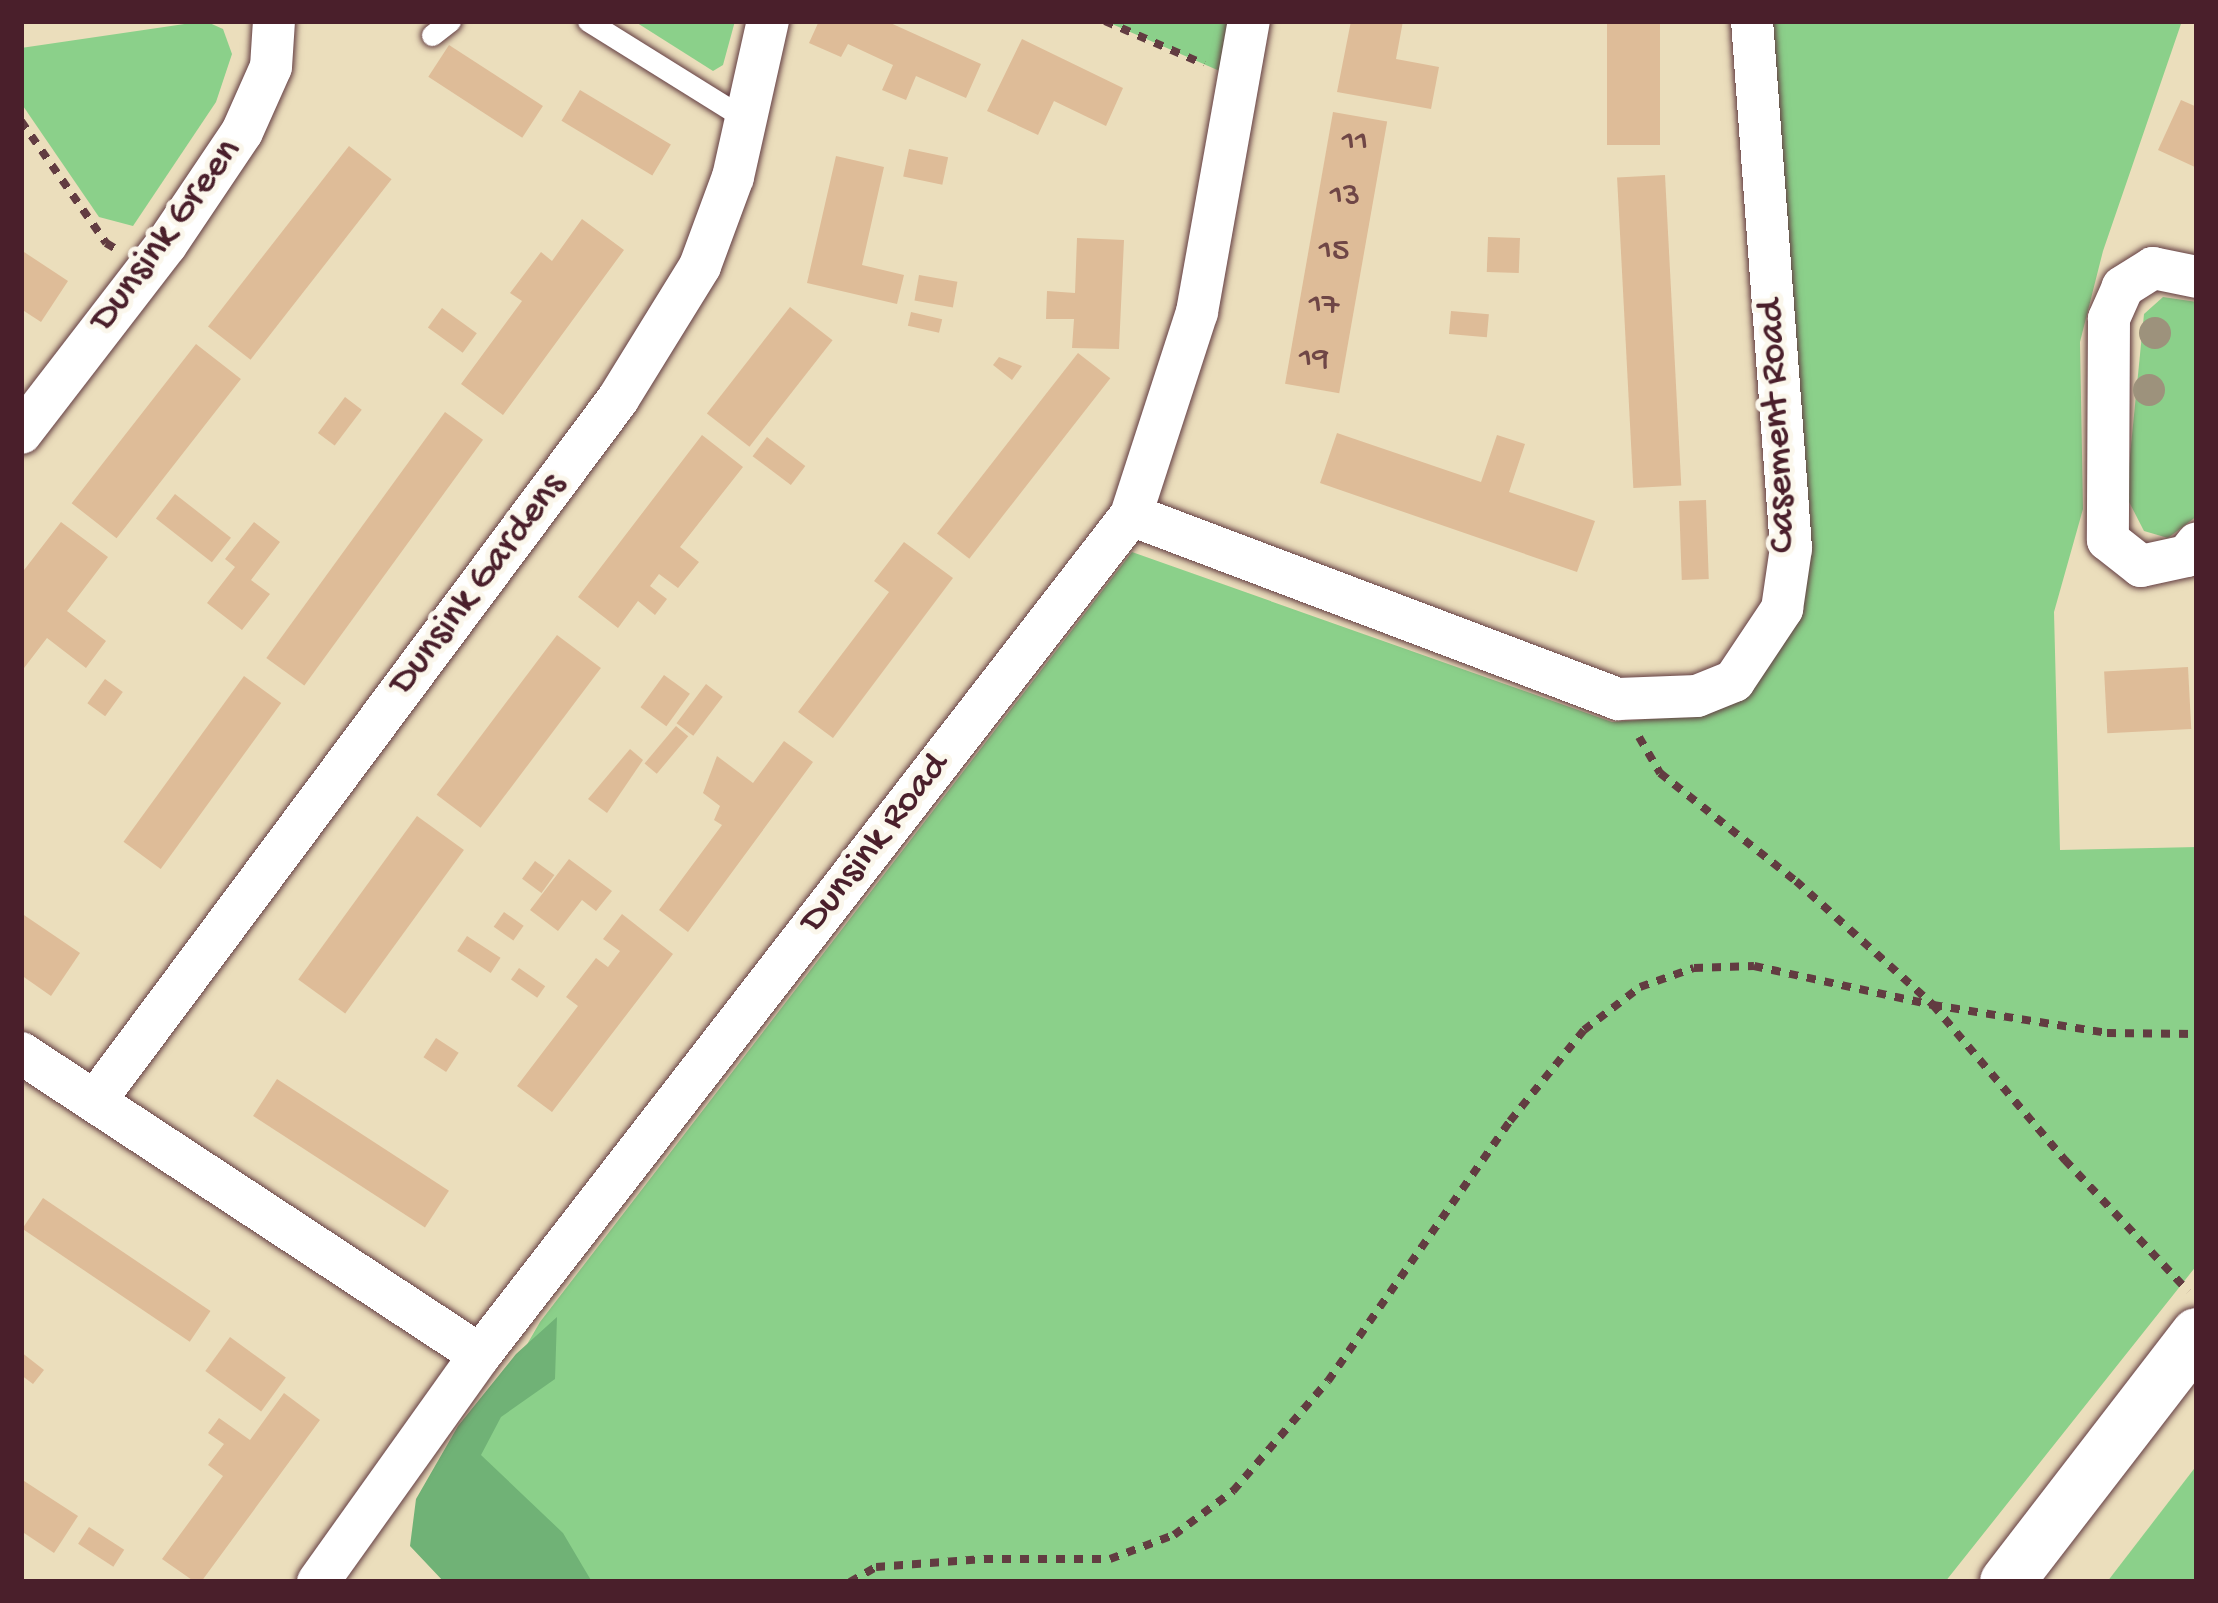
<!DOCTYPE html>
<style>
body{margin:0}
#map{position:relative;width:2218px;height:1603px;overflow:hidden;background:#ebdebc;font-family:"Gochi Hand",sans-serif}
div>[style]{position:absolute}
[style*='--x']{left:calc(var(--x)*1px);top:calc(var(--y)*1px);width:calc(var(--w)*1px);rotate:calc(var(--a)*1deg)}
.green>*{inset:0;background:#8bd08a}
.forest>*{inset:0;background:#70b276}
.building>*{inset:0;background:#debc98;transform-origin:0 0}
.path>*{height:8px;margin-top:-4px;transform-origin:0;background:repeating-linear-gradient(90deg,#623c41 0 9px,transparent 0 18px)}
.roads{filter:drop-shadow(0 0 3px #623c41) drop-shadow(0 0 3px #623c41)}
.service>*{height:21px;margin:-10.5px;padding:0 10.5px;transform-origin:10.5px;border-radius:10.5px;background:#fff}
.minor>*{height:42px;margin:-21px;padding:0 21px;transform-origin:21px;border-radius:21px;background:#fff}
.tertiary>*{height:54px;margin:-27px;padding:0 27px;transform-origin:27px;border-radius:27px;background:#fff}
.trees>*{width:32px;height:32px;margin:-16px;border-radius:50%;background:#9d927c}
span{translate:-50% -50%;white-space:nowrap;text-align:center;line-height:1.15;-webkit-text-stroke:10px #fbf7ec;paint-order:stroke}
.number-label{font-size:33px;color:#6f4646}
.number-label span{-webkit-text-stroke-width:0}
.street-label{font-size:39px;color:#4a1f2b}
.frame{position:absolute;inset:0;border:24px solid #4a1f2b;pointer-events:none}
</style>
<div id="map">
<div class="green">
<i style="clip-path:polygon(205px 21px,223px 29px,232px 54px,216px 102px,133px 226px,99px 217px,21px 103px,21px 48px)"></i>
<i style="clip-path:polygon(634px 21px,735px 21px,723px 65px,713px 71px)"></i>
<i style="clip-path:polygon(1105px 21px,1248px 21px,1238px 79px)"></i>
<i style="clip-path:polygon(1773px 21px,2182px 21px,2103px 251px,2080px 342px,2083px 509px,2054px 612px,2060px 850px,2197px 847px,2197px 1265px,1945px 1582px,541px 1582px,462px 1492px,478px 1429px,540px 1322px,1132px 552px,1612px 722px,1693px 716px,1806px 547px)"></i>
<i style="clip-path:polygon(2163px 297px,2197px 302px,2197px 516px,2168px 538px,2144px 531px,2126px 496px,2144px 314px)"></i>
<i style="clip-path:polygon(2197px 1465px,2197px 1582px,2107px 1582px)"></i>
</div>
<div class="forest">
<i style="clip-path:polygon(557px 1317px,555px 1379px,501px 1417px,481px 1455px,563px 1533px,592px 1582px,444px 1582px,410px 1546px,416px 1499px,458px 1426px,516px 1354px)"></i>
</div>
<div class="building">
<i style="clip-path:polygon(819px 21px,886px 21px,981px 64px,966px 98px,916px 76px,906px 100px,882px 90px,893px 65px,848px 44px,841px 57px,809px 43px)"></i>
<i style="clip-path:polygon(1351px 21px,1403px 21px,1396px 59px,1439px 67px,1431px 109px,1337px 92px)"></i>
<i style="left:1607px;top:21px;width:53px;height:124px"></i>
<i style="clip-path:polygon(1022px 39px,1123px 88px,1106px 126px,1054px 101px,1038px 135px,987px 111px)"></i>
<i style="left:449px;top:45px;width:112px;height:38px;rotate:33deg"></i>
<i style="left:580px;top:90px;width:106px;height:36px;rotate:31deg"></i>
<i style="clip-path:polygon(2181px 100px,2197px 107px,2197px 168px,2158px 150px)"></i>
<i style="left:1333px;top:112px;width:55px;height:276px;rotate:10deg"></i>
<i style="left:349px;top:146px;width:54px;height:229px;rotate:38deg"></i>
<i style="left:909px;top:149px;width:40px;height:28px;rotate:12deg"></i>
<i style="clip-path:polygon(836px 156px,884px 167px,862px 265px,904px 275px,897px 304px,807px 283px)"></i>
<i style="left:1665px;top:175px;width:311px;height:48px;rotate:87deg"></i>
<i style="clip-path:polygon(582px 219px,624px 250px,503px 415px,461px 384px,522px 301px,510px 293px,541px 252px,552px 261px)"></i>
<i style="left:1488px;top:237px;width:32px;height:35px;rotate:2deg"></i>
<i style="clip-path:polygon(1077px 238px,1124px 240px,1119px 349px,1072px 348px,1074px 319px,1046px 319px,1047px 291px,1075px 293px)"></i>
<i style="clip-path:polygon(21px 250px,68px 281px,41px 322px,21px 309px)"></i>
<i style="left:919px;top:275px;width:39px;height:26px;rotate:10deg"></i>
<i style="left:790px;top:307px;width:54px;height:135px;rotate:38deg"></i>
<i style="left:442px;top:308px;width:43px;height:24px;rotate:36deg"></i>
<i style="left:1451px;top:311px;width:38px;height:23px;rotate:5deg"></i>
<i style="left:911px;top:312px;width:32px;height:14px;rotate:13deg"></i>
<i style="left:196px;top:344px;width:57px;height:202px;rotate:38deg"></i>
<i style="left:1078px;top:353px;width:41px;height:229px;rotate:38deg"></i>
<i style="clip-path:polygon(999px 357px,1022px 366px,1012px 380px,993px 365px)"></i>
<i style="left:345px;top:397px;width:21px;height:45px;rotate:37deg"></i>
<i style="left:445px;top:412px;width:47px;height:304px;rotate:36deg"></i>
<i style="clip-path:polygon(1337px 433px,1481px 482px,1497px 435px,1525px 444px,1509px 492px,1595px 521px,1577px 572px,1320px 483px)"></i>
<i style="clip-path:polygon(702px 435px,743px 467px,680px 547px,699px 562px,678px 588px,659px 574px,650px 586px,667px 599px,655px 615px,638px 601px,618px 628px,578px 597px)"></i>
<i style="left:767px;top:437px;width:48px;height:24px;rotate:37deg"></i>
<i style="left:175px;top:494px;width:71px;height:31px;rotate:38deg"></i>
<i style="left:1706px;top:500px;width:79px;height:27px;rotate:88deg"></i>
<i style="clip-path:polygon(61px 522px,108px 557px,67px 611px,106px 641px,86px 668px,47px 638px,21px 672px,21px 574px)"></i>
<i style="clip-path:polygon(254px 522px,280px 542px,251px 580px,270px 594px,242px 630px,207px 603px,235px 567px,225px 559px)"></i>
<i style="clip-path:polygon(904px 542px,953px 578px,833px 738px,798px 712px,889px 592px,874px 581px)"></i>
<i style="left:557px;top:635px;width:55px;height:200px;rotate:37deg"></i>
<i style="left:2188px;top:667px;width:62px;height:84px;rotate:87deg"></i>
<i style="left:664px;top:675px;width:32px;height:40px;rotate:36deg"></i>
<i style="left:244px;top:676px;width:46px;height:205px;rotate:36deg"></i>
<i style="left:105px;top:679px;width:22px;height:30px;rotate:36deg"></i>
<i style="left:706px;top:684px;width:21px;height:49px;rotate:37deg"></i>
<i style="left:676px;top:726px;width:16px;height:49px;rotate:40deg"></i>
<i style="clip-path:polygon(784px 741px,813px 762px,688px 932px,659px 910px,722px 825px,714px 820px,720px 806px,703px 793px,717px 756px,753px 783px)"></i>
<i style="clip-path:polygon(630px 749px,643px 760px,607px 813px,588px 799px)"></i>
<i style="left:417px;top:816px;width:58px;height:202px;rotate:36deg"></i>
<i style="clip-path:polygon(569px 859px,612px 891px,596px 911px,582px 900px,558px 931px,530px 910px)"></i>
<i style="left:535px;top:861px;width:24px;height:22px;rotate:36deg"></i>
<i style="left:504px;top:912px;width:24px;height:18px;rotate:35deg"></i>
<i style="clip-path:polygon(21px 913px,80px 953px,51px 996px,21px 975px)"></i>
<i style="clip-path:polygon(622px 914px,673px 954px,552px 1112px,517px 1086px,578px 1006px,566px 997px,596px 958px,608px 967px,620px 951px,603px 939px)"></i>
<i style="left:467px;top:936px;width:40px;height:18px;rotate:33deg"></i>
<i style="left:519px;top:968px;width:32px;height:14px;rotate:35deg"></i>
<i style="left:436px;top:1038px;width:27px;height:23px;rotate:33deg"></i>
<i style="left:277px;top:1079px;width:205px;height:44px;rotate:33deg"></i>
<i style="left:43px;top:1198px;width:202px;height:37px;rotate:34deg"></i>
<i style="left:230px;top:1337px;width:69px;height:42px;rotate:36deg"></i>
<i style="clip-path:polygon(21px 1352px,44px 1370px,33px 1384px,21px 1375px)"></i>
<i style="clip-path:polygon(284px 1393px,320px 1420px,201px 1582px,195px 1582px,162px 1559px,223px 1476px,208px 1465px,224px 1444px,208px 1433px,219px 1418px,250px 1440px)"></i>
<i style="clip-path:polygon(21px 1479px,78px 1516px,54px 1553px,21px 1531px)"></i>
<i style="left:89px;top:1527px;width:42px;height:20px;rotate:33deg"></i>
</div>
<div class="path">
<i style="--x:1105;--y:21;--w:108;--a:23.5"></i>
<i style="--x:21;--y:121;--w:149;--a:55.1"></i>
<i style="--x:106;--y:243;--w:12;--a:31"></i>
<i style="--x:1639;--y:737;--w:42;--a:59.7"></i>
<i style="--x:1660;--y:773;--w:174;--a:38.5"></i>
<i style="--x:1796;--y:881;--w:185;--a:42.1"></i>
<i style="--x:1933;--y:1005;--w:204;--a:49.6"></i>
<i style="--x:2065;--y:1160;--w:180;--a:46.8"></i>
<i style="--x:850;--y:1582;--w:30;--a:-30"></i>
<i style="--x:876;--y:1567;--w:108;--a:-4.2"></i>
<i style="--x:984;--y:1559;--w:126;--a:0"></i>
<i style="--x:1110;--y:1559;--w:68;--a:-20.6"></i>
<i style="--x:1174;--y:1535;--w:74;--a:-36.7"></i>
<i style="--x:1233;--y:1491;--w:145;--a:-49.2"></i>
<i style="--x:1328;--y:1381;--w:317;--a:-55"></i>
<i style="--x:1510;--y:1121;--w:117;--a:-50.9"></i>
<i style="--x:1584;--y:1030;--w:71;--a:-37.5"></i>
<i style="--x:1640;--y:987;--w:57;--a:-19.4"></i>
<i style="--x:1694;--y:968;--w:60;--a:-1.9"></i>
<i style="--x:1754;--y:966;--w:183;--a:12.3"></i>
<i style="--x:1933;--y:1005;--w:176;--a:9.1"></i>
<i style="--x:2107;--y:1033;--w:90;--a:0.6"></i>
</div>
<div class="roads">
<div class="service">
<i style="--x:588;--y:21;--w:187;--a:31.9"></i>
<i style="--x:432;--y:35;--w:23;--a:-38"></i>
</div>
<div class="minor">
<i style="--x:2197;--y:277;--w:45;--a:-168.4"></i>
<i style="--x:2153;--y:268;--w:36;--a:148"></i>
<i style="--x:2123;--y:287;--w:35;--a:114"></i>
<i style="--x:2109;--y:319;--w:221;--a:90.3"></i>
<i style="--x:2108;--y:540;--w:42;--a:38.2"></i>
<i style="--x:2141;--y:566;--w:47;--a:-12.3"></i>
<i style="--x:2187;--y:556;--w:16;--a:-52"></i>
<i style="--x:21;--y:433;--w:237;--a:-52.4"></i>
<i style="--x:166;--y:245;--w:136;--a:-56.1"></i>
<i style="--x:242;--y:132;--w:71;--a:-66"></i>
<i style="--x:271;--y:67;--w:46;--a:-86.3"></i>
<i style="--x:1131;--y:515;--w:521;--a:20.7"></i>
<i style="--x:1618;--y:699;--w:79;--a:-2.2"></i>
<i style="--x:1697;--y:696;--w:40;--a:-22"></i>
<i style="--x:1734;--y:681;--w:87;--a:-56.3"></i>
<i style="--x:1782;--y:609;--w:62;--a:-81.6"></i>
<i style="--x:1791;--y:548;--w:528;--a:-94.23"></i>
<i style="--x:21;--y:1053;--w:549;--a:33.34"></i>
<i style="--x:95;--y:1101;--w:875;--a:-53.31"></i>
<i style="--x:618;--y:399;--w:156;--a:-58.3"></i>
<i style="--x:700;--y:266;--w:95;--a:-69.7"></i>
<i style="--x:733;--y:177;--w:160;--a:-77.4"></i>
<i style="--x:318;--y:1582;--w:279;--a:-54.5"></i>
<i style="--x:480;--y:1355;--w:1063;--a:-52.22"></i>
<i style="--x:1131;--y:515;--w:213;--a:-72"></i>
<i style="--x:1197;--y:312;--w:296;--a:-79.9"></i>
</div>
<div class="tertiary">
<i style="--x:2007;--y:1582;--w:312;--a:-52.4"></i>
</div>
</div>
<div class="trees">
<i style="left:2155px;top:333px"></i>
<i style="left:2149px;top:390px"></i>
</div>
<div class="number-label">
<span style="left:1355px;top:144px">11</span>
<span style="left:1345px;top:198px">13</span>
<span style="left:1334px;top:253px">15</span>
<span style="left:1324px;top:307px">17</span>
<span style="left:1314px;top:361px">19</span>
</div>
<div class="street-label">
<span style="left:167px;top:236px;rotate:-54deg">Dunsink Green</span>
<span style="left:1779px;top:426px;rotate:-93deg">Casement Road</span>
<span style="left:479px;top:585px;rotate:-53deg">Dunsink Gardens</span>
<span style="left:876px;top:844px;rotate:-52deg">Dunsink Road</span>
</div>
<div class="frame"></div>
</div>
